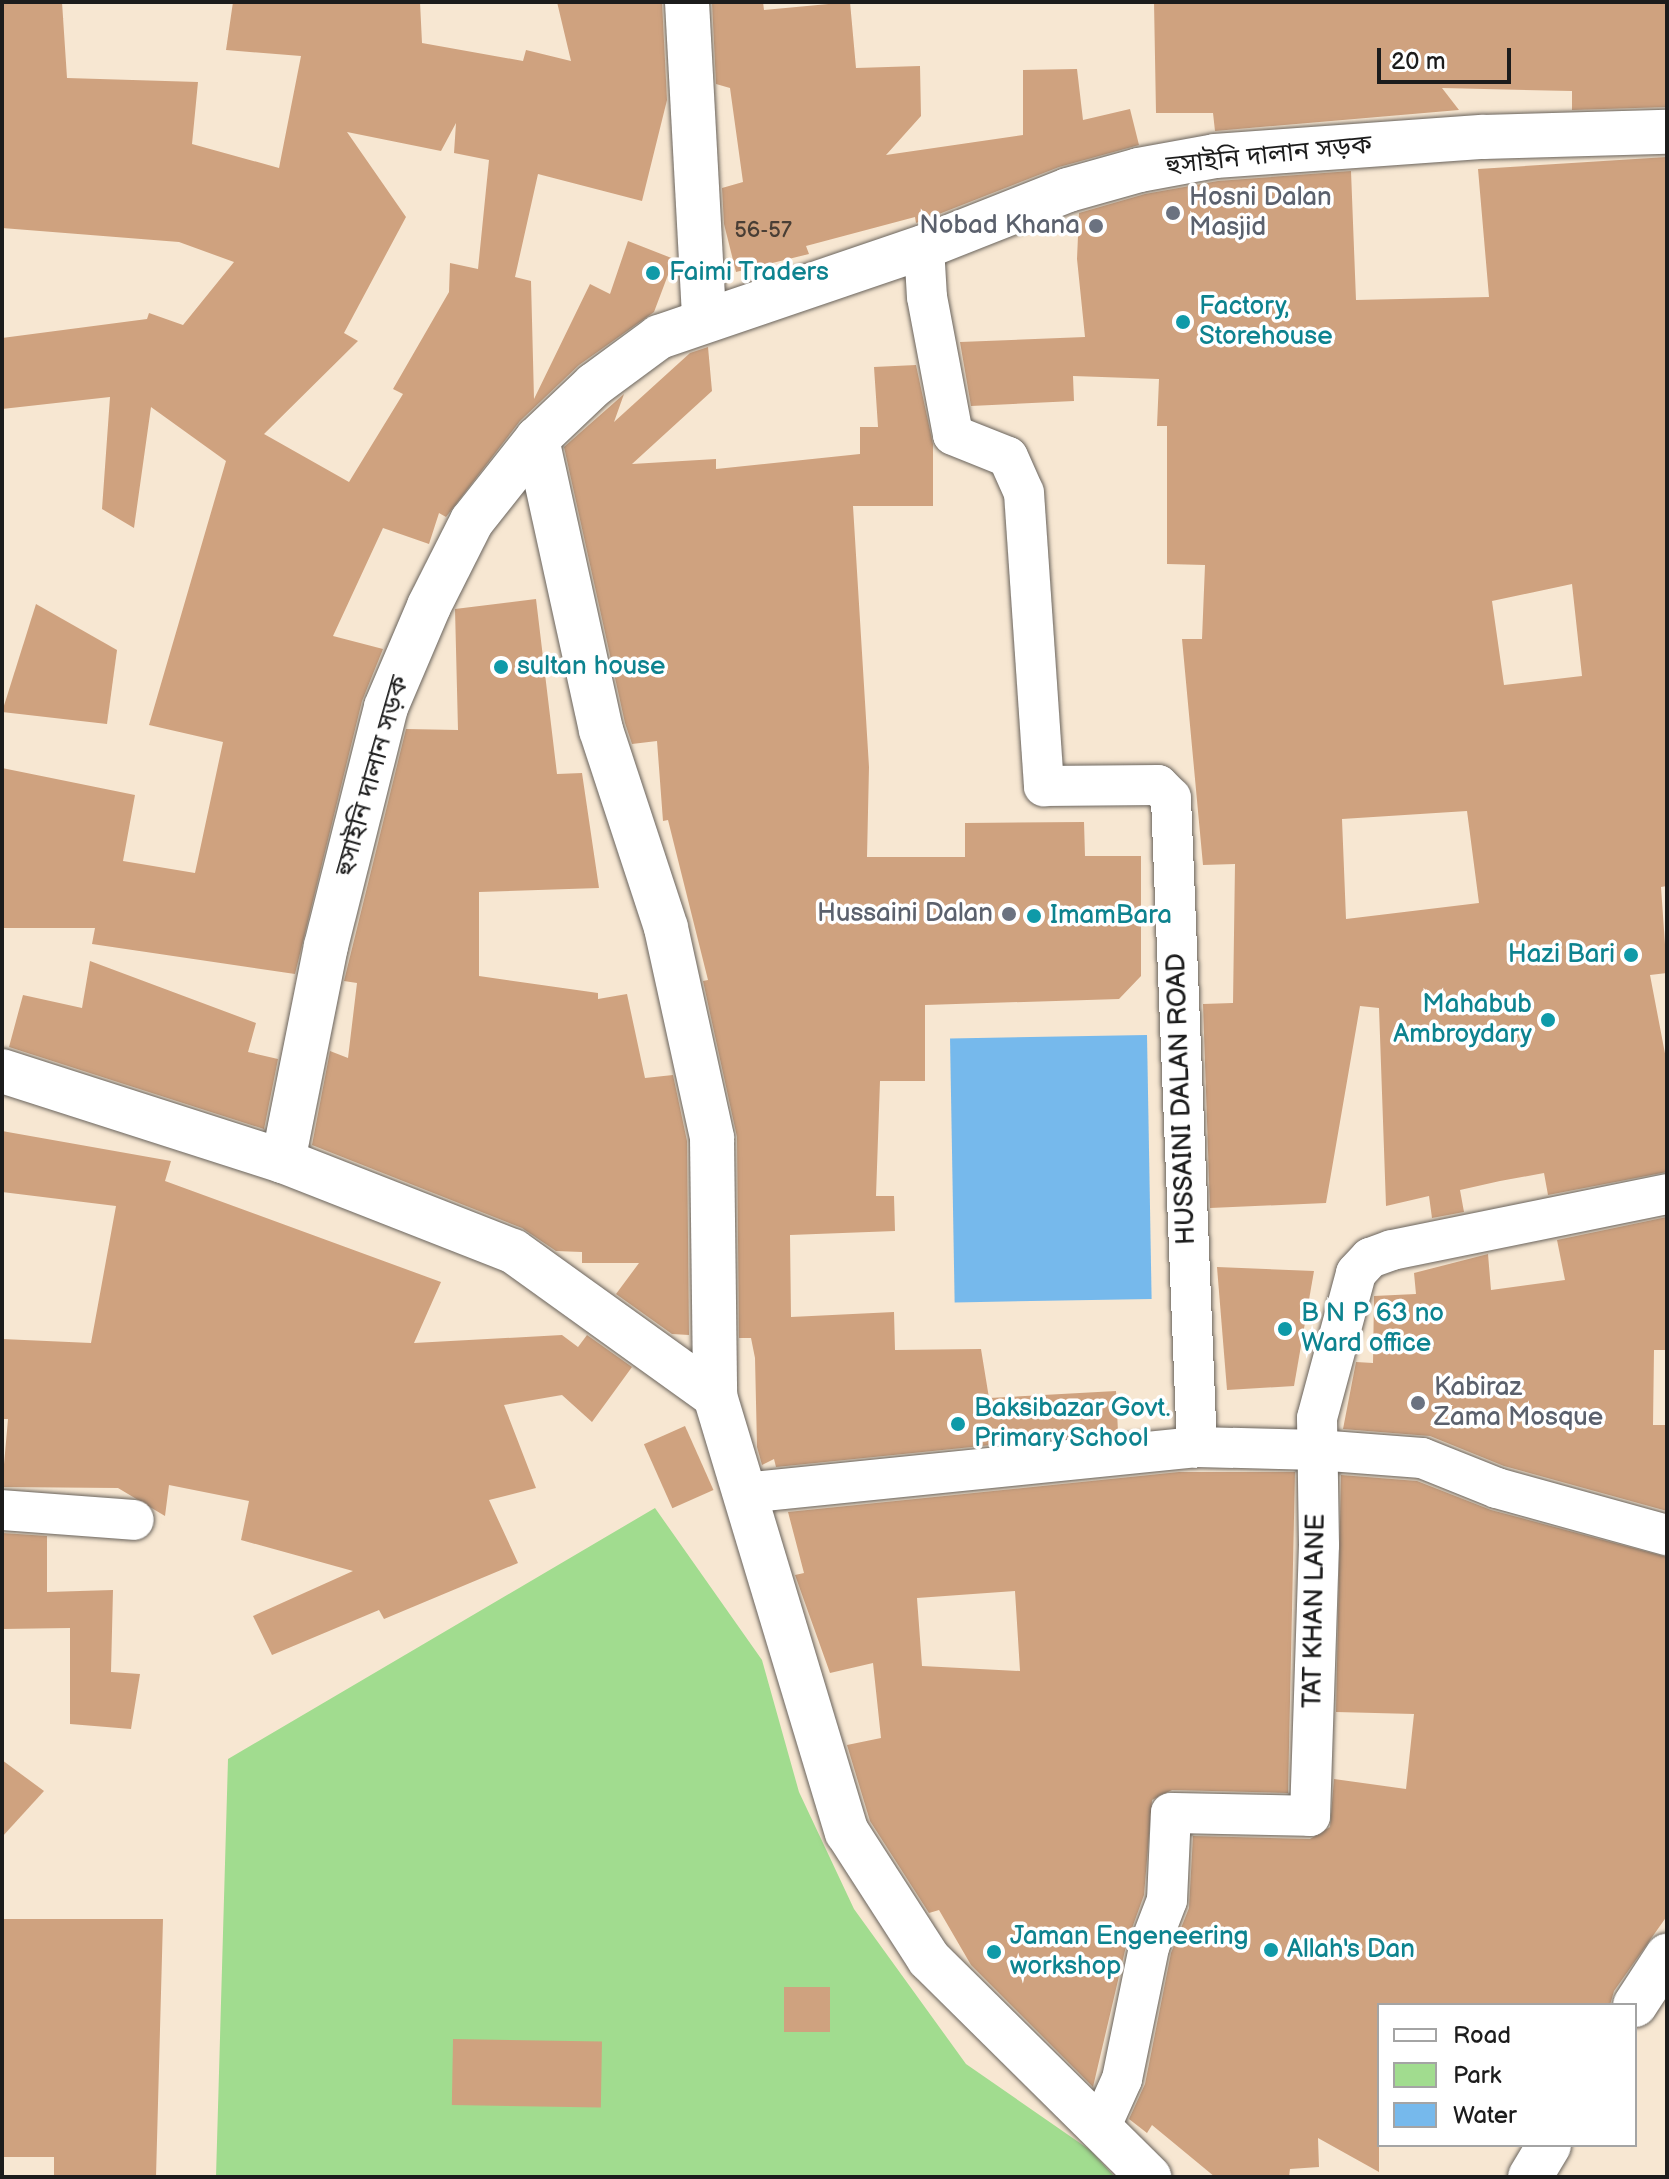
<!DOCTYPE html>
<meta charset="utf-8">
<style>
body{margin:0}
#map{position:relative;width:1669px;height:2179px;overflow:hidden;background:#f7e7d2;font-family:"Balsamiq Sans","Noto Sans Bengali",sans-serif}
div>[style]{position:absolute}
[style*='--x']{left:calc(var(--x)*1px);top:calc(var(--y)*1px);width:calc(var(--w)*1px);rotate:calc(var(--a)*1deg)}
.green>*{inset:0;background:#a1dc8f}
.water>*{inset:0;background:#76b9ec;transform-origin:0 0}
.building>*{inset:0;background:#cfa27f;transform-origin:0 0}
.roads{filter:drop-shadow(0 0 2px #69635c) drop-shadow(0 0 2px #69635c)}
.minor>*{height:40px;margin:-20px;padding:0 20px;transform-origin:20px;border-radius:20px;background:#fff}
.tertiary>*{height:44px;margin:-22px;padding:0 22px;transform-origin:22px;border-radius:22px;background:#fff}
.dots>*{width:22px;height:22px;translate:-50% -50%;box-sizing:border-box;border:4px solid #fff;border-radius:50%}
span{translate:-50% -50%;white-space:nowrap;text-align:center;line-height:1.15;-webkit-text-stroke:7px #fff;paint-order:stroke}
.number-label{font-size:22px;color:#493e35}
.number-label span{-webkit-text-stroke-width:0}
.street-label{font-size:26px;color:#1c1c1c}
.worship-label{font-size:26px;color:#5b616d}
.left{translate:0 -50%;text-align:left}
.right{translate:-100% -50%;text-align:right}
.culture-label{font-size:26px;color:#0d838f}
.frame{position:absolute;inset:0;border:4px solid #1c1c1c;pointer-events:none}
.legend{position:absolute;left:1377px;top:2003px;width:260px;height:144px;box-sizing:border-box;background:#fff;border:2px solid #a4a4a4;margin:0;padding:10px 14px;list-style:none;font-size:24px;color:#1c1c1c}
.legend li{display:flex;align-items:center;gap:16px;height:40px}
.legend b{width:40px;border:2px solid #a4a4a4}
.scale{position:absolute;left:1377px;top:48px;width:134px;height:36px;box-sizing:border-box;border:4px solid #1c1c1c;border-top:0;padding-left:10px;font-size:24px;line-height:28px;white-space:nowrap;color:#1c1c1c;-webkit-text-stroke:6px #fff;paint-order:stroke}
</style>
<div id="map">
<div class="green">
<i style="clip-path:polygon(655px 1508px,762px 1660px,799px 1792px,854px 1909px,966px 2064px,1090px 2150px,1115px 2177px,216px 2177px,228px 1759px)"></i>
</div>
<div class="water">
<i style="left:1147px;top:1035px;width:264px;height:197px;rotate:89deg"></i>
</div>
<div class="building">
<i style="clip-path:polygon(evenodd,2px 2px,62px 2px,67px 78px,198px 82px,192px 144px,279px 168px,301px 56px,226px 50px,233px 2px,420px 2px,422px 43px,523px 61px,526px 50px,571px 61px,557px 2px,662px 2px,667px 100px,642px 201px,538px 174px,515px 277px,531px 281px,534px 399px,590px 284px,610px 294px,628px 241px,674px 259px,654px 312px,579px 365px,520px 421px,446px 517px,439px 513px,429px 544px,383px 528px,333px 636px,383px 649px,362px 701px,295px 974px,92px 944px,95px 928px,2px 928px,2px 768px,135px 795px,123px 861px,195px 873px,223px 742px,149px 725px,226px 461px,151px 407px,134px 528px,102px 509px,110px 397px,2px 409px,2px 338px,147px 319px,149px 313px,183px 325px,234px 262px,179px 242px,2px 228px,2px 2px,456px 123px,454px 153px,489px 160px,478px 269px,450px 263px,449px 292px,393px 389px,403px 394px,349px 482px,264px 434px,358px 341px,344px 333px,406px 217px,347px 132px,441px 151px,456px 123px)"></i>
<i style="clip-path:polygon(712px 2px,763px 2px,764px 10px,850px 2px,856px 68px,920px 66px,921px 116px,886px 155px,1023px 135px,1023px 70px,1077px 69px,1083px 120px,1130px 109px,1139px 145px,1059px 167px,916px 223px,915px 217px,806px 246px,809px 254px,736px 272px,724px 224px,722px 188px,743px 182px,730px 88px,716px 84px)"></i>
<i style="clip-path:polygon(1154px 2px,1667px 2px,1667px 107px,1572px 110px,1572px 91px,1442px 88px,1459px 110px,1215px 131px,1213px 113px,1156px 113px)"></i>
<i style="clip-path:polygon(evenodd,1667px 157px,1667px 886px,1661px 887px,1667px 973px,1650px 975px,1667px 1064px,1667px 1172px,1548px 1195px,1544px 1173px,1500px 1181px,1460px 1190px,1464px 1212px,1432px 1218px,1429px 1196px,1386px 1206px,1379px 1008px,1360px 1006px,1326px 1203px,1210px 1208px,1203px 1004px,1233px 1003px,1235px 864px,1203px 865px,1182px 639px,1202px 639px,1205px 565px,1167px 564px,1167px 426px,1157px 426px,1159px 379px,1073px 376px,1074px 401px,971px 406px,960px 342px,1085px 337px,1077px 259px,1079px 213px,1145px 194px,1218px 181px,1351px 171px,1356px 300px,1489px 297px,1478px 169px,1667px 157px,1572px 584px,1582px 676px,1504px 685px,1492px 601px,1572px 584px,1667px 157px,1467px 811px,1479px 903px,1346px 919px,1342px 819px,1467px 811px)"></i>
<i style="clip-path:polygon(708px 347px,712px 391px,632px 464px,716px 459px,716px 469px,860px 454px,860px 427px,878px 427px,874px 367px,916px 365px,933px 444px,933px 506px,853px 506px,869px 767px,867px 857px,965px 857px,965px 823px,1084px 822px,1085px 856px,1141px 856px,1141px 976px,1119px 999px,925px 1005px,925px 1081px,880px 1081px,876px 1196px,894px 1196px,895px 1231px,790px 1235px,791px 1317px,894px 1312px,895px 1350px,981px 1349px,989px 1398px,1116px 1391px,1118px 1432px,776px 1467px,774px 1459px,762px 1465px,757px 1447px,755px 1358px,751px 1338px,739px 1338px,737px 1137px,703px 981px,708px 980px,668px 820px,663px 821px,657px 741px,632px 744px,625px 723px,564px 447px,624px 394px,614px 422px,690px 353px)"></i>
<i style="clip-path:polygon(536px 599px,557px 774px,582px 773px,599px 888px,479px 892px,479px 976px,598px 993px,598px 999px,627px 994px,645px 1078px,673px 1075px,687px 1141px,689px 1335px,672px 1334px,616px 1294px,639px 1263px,582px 1263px,582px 1252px,556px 1251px,522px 1228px,312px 1145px,330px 1051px,348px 1058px,357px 983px,344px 981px,406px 729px,458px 730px,455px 609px)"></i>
<i style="clip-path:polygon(36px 604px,117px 650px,107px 724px,2px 712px)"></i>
<i style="clip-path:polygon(90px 961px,256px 1023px,248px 1052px,278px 1059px,264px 1129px,9px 1047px,23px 995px,82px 1008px)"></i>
<i style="clip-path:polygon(2px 1131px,171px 1161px,165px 1181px,441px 1282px,414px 1343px,562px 1335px,578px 1347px,587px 1335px,632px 1367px,592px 1422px,562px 1395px,504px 1405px,536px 1488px,489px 1500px,518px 1563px,384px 1619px,379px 1610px,272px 1655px,253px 1616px,353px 1571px,241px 1540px,249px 1501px,169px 1485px,165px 1516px,118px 1488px,2px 1487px,8px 1419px,2px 1419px,2px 1339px,91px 1343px,116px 1206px,2px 1192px)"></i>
<i style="clip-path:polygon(1667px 1217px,1667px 1350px,1654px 1350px,1653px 1425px,1667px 1425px,1667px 1511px,1504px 1466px,1430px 1436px,1343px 1429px,1356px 1362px,1373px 1363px,1374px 1296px,1416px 1294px,1414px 1273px,1488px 1254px,1491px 1290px,1565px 1280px,1557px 1240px)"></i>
<i style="clip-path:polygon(1217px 1267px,1314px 1271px,1294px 1386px,1227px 1390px)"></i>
<i style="left:685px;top:1426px;width:70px;height:45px;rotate:66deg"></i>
<i style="clip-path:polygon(evenodd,1179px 1472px,1295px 1472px,1288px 1793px,1172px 1790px,1152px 1800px,1144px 1895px,1127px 1942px,1093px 2087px,971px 1965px,939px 1910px,929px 1913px,870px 1821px,847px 1745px,881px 1738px,873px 1663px,830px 1673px,795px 1575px,804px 1573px,788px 1512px,1179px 1472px,1015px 1591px,1020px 1671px,922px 1666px,917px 1598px,1015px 1591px)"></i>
<i style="clip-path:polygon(1341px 1475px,1417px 1481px,1491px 1510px,1667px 1557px,1667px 1916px,1614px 1991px,1610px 2005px,1379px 2005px,1379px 2172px,1318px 2138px,1319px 2167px,1290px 2169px,1289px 2177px,1215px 2177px,1152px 2125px,1147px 2133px,1129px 2119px,1145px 2084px,1171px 1953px,1189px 1908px,1193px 1836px,1310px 1839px,1330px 1827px,1334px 1779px,1406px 1789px,1414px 1714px,1336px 1712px)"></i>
<i style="clip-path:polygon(2px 1533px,47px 1536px,47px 1592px,113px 1590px,111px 1672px,140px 1674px,131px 1729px,70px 1724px,70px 1628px,2px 1629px)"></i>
<i style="clip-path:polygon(2px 1760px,44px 1791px,2px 1837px)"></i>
<i style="clip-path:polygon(2px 1919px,163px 1919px,156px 2177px,54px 2177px,54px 2157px,2px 2157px)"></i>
<i style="left:784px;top:1987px;width:46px;height:45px"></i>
<i style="left:453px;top:2039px;width:149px;height:66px;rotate:1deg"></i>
</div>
<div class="roads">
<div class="minor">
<i style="--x:924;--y:247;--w:50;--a:86.6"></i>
<i style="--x:927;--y:297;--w:140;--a:79.3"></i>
<i style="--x:953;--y:435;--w:59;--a:21.8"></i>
<i style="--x:1008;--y:457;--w:39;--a:66"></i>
<i style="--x:1024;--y:493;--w:294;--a:86.1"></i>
<i style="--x:1044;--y:786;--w:114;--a:-0.5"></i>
<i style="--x:1158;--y:785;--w:18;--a:45"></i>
<i style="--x:1171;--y:798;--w:650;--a:87.71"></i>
<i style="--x:744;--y:1493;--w:455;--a:-5.8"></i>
<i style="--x:1197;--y:1447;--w:120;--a:1.4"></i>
<i style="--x:1317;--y:1450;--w:105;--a:4.4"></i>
<i style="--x:1422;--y:1458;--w:81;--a:21.8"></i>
<i style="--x:1497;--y:1488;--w:176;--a:15.5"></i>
<i style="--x:2;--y:1510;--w:132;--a:4.3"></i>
<i style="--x:1100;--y:2128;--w:54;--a:-65.8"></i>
<i style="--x:1122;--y:2079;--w:135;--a:-78.4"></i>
<i style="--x:1149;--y:1947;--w:50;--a:-69"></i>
<i style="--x:1167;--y:1900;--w:87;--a:-87.4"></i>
<i style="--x:1171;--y:1813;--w:139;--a:1.2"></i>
<i style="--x:1310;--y:1816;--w:271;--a:-88.1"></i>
<i style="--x:1319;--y:1545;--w:127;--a:-90.9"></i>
<i style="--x:1317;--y:1418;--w:150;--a:-74.9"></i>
<i style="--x:1356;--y:1273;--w:21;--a:-47"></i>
<i style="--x:1370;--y:1258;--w:23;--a:-20"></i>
<i style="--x:1392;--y:1250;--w:281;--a:-11.5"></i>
</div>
<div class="tertiary">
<i style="--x:687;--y:2;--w:317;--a:86.9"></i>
<i style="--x:537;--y:439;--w:298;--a:77.6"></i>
<i style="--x:601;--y:730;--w:208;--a:71.8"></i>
<i style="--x:666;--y:928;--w:215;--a:77.6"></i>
<i style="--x:712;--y:1138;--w:258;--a:89.3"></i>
<i style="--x:715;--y:1396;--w:456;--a:73.2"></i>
<i style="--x:847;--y:1832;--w:151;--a:57.2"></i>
<i style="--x:929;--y:1959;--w:310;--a:44.7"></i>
<i style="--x:2;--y:1071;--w:295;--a:17.8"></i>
<i style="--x:283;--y:1161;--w:247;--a:21.4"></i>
<i style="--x:513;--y:1251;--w:249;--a:35.7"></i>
<i style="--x:283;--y:1161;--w:219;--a:-78.7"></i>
<i style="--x:326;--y:946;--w:246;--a:-75.9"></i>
<i style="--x:386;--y:707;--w:110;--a:-66.9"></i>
<i style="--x:429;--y:606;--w:95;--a:-63.2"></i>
<i style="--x:472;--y:521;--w:105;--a:-51.6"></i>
<i style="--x:537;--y:439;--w:79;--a:-43.5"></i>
<i style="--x:594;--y:385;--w:81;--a:-36.4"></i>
<i style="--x:659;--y:337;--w:280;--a:-18.8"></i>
<i style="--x:924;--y:247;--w:155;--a:-21.6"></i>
<i style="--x:1068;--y:190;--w:74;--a:-15.7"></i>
<i style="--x:1139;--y:170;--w:77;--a:-10.4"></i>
<i style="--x:1215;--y:156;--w:269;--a:-4.1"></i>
<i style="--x:1483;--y:137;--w:184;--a:-1.6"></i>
<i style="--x:1635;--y:2005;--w:59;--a:-56.9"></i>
<i style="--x:1530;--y:2177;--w:37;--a:-59"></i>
</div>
</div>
<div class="dots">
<i style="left:1173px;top:213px;background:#6b7280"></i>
<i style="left:1096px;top:226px;background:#6b7280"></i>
<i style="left:653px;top:273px;background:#0f9aa8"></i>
<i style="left:1183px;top:322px;background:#0f9aa8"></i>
<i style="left:501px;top:667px;background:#0f9aa8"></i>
<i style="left:1009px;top:914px;background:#6b7280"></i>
<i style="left:1034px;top:916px;background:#0f9aa8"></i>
<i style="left:1631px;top:955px;background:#0f9aa8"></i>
<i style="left:1548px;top:1020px;background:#0f9aa8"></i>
<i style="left:1285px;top:1329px;background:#0f9aa8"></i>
<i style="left:1418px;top:1403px;background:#6b7280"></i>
<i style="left:958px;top:1424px;background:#0f9aa8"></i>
<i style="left:1271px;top:1950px;background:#0f9aa8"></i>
<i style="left:994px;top:1952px;background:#0f9aa8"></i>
</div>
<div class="number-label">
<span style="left:763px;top:231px">56-57</span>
</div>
<div class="street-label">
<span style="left:1269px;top:156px;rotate:-6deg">হুসাইনি দালান সড়ক</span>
<span style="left:373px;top:776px;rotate:-74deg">হুসাইনি দালান সড়ক</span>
<span style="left:1182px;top:1099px;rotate:-92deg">HUSSAINI DALAN ROAD</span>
<span style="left:1315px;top:1611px;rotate:-89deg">TAT KHAN LANE</span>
</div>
<div class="worship-label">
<span class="left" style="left:1189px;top:213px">Hosni Dalan<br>Masjid</span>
<span class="right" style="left:1080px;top:226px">Nobad Khana</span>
<span class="right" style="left:993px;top:914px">Hussaini Dalan</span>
<span class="left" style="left:1434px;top:1403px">Kabiraz<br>Zama Mosque</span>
</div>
<div class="culture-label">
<span class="left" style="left:669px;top:273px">Faimi Traders</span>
<span class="left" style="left:1199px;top:322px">Factory,<br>Storehouse</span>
<span class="left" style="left:517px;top:667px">sultan house</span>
<span class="left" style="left:1050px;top:916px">ImamBara</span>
<span class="right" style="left:1615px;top:955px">Hazi Bari</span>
<span class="right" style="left:1532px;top:1020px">Mahabub<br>Ambroydary</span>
<span class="left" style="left:1301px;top:1329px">B N P 63 no<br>Ward office</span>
<span class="left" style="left:974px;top:1424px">Baksibazar Govt.<br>Primary School</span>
<span class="left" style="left:1010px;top:1952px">Jaman Engeneering<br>workshop</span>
<span class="left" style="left:1287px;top:1950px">Allah's Dan</span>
</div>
<div class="frame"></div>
<ul class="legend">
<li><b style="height:10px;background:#fff"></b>Road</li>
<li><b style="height:22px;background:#a1dc8f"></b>Park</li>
<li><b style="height:22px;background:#76b9ec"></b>Water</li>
</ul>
<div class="scale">20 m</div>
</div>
